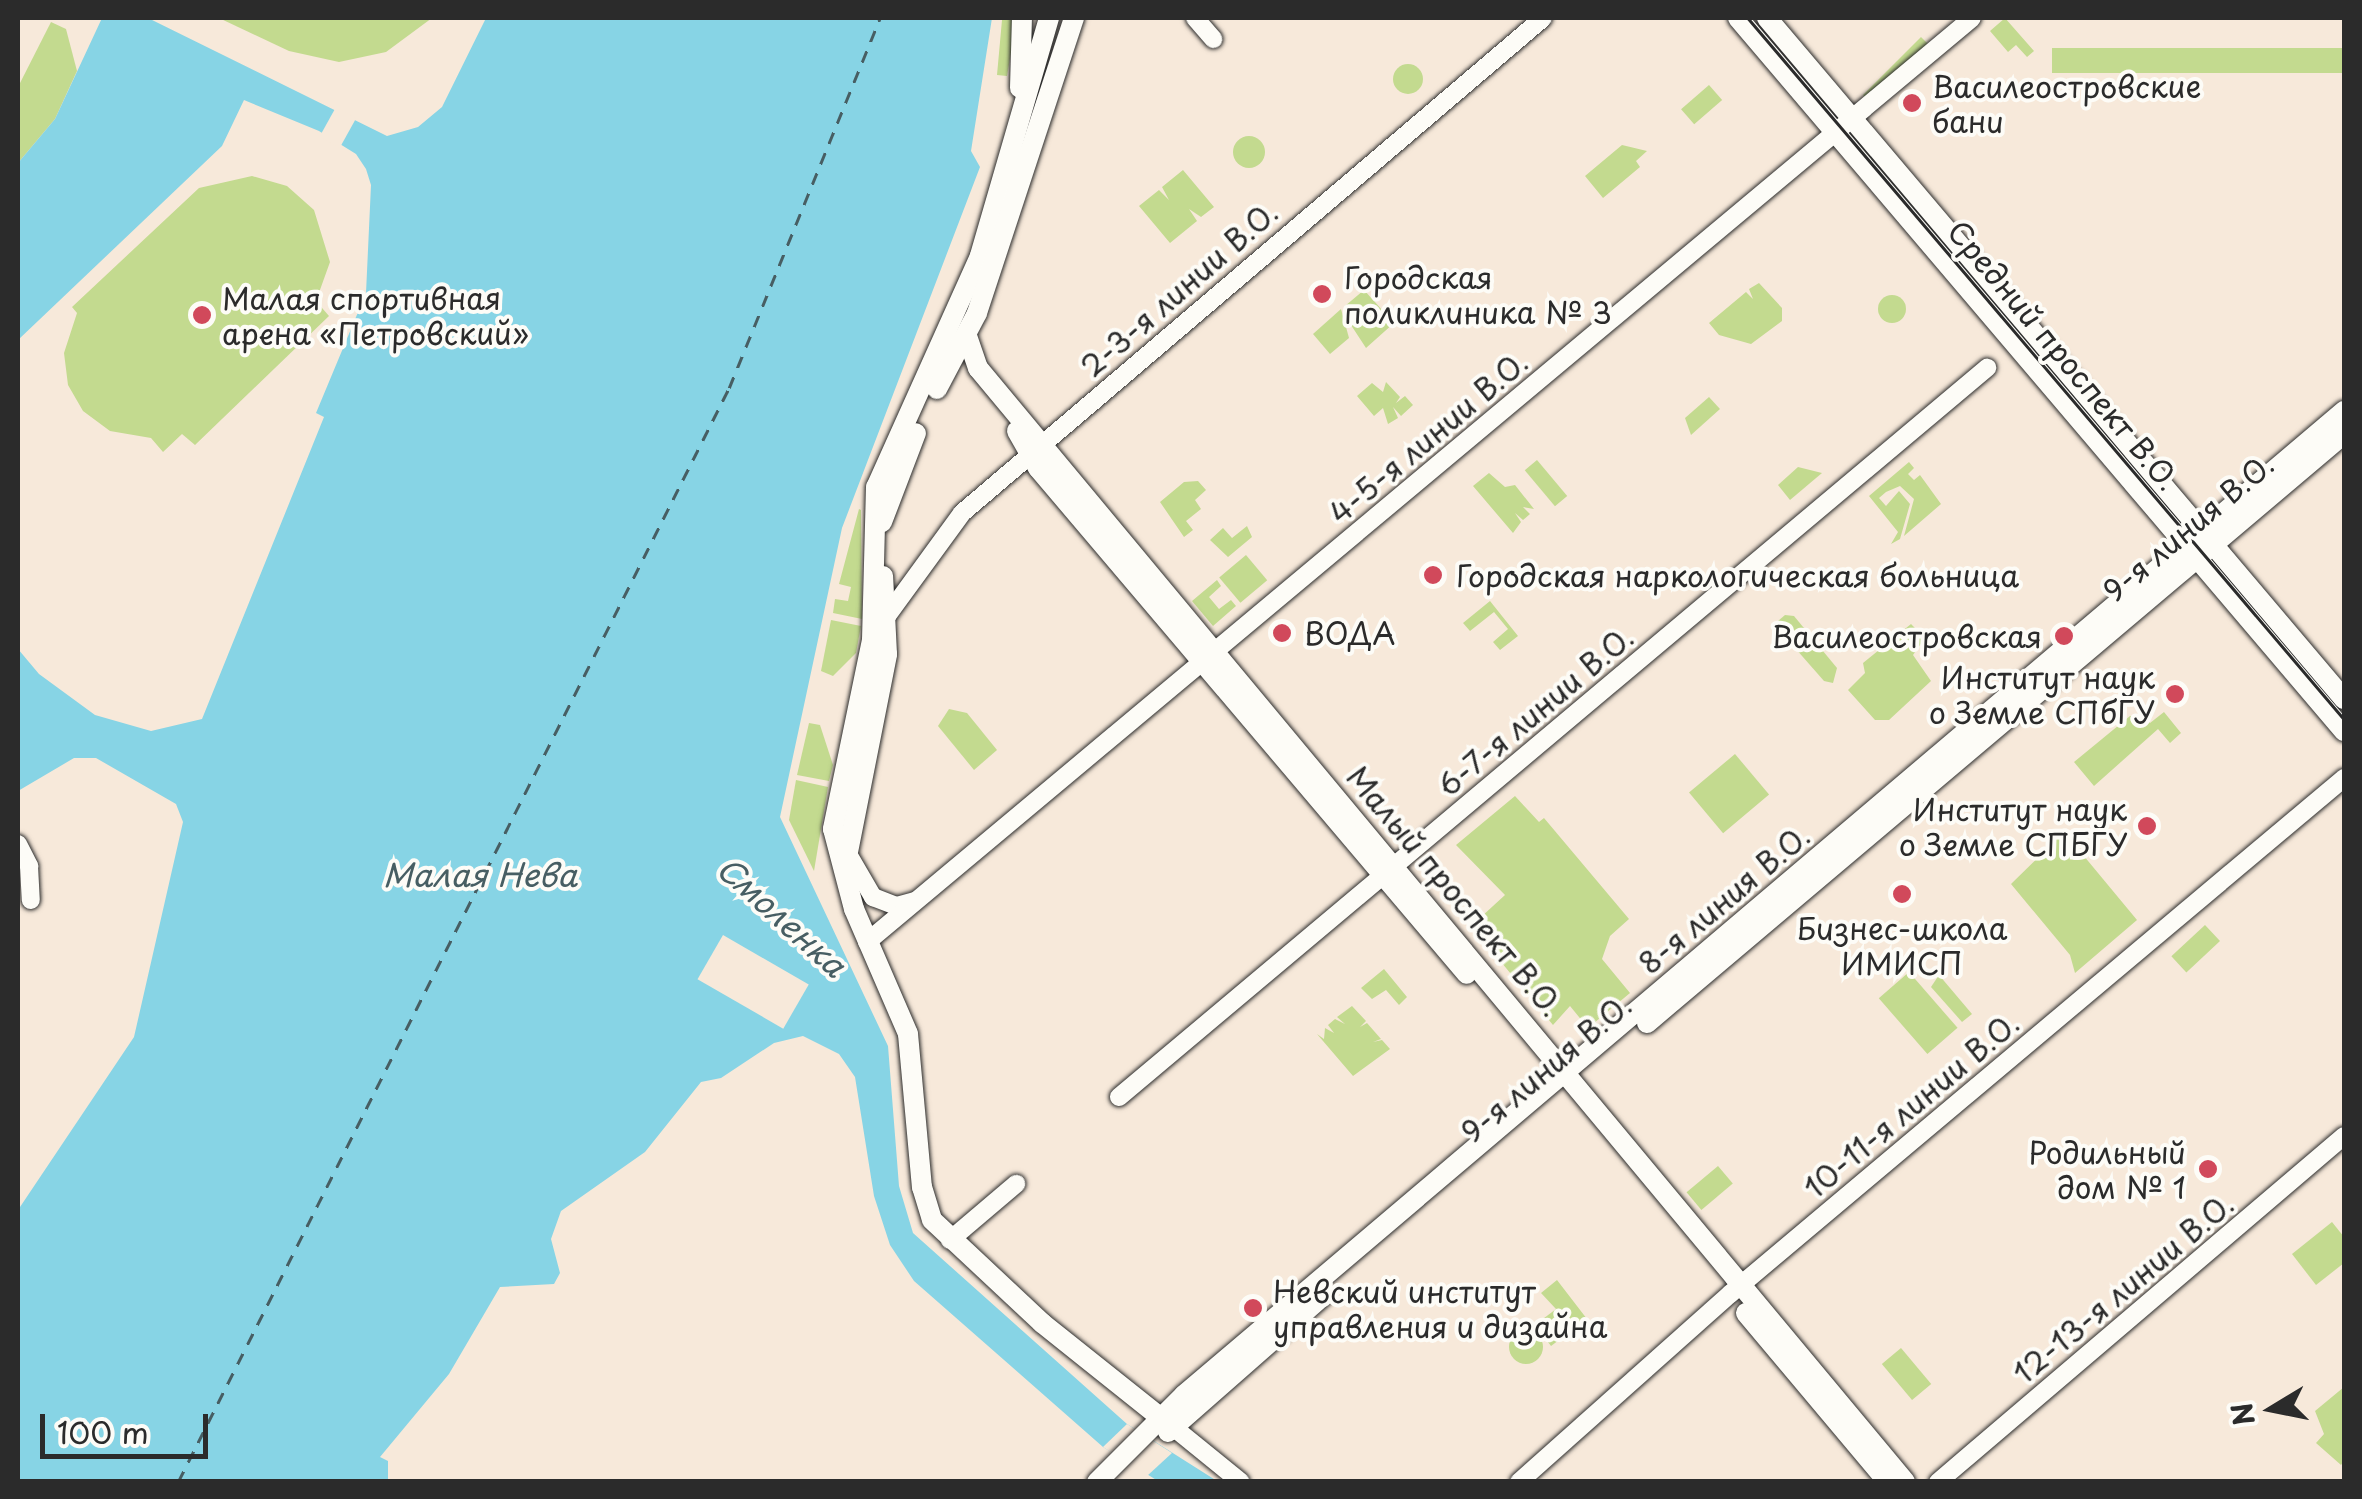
<!DOCTYPE html>
<meta charset="utf-8">
<style>
body{margin:0}
#map{position:relative;width:2362px;height:1499px;overflow:hidden;background:#f7e9da;font-family:"Playpen Sans",sans-serif}
div>[style]{position:absolute}
[style*='--x']{left:calc(var(--x)*1px);top:calc(var(--y)*1px);width:calc(var(--w)*1px);rotate:calc(var(--a)*1deg)}
.green>*{inset:0;background:#c3da8f;transform-origin:0 0}
.round{border-radius:50%}
.water>*{inset:0;background:#87d4e5}
.pier>*{inset:0;background:#f7e9da;transform-origin:0 0}
.ferry>*{height:2.5px;margin-top:-1.25px;transform-origin:0;background:repeating-linear-gradient(90deg,#475e63 0 12px,transparent 0 22px)}
.roads{filter:drop-shadow(0 0 2px #2b2b2b) drop-shadow(0 0 2px #2b2b2b)}
.minor>*{height:18px;margin:-9px;padding:0 9px;transform-origin:9px;border-radius:9px;background:#fdfcf7}
.major>*{height:20px;margin:-10px;padding:0 10px;transform-origin:10px;border-radius:10px;background:#fdfcf7}
.tram>*{height:2.5px;margin:-1.25px;padding:0 1.25px;transform-origin:1.25px;border-radius:1.25px;background:#2b2b2b}
.dots>*{width:28px;height:28px;translate:-50% -50%;box-sizing:border-box;border:5px solid #fdfcf7;border-radius:50%}
span{translate:-50% -50%;white-space:nowrap;text-align:center;line-height:1.15;-webkit-text-stroke:8px #fdfcf7;paint-order:stroke}
.poi-label{font-size:30px;color:#2b2b2b}
.left{translate:0 -50%;text-align:left}
.right{translate:-100% -50%;text-align:right}
.street-label{font-size:30px;color:#2b2b2b}
.water-label{font-size:32px;color:#475e63;font-style:italic}
.frame{position:absolute;inset:0;border:20px solid #2b2b2b;pointer-events:none}
.north{position:absolute;left:2222px;top:1359px;width:100px;height:100px;-webkit-text-stroke:8px #fdfcf7;paint-order:stroke;rotate:260deg;font-size:28px;font-weight:700;line-height:40px;text-align:center;color:#2b2b2b}
.north::after{content:'';display:block;margin:auto;width:35px;height:45px;background:#2b2b2b;clip-path:polygon(50% 0,100% 100%,50% 72%,0 100%)}
.scale{position:absolute;left:40px;top:1414px;width:168px;height:45px;box-sizing:border-box;border:5px solid #2b2b2b;border-top:0;padding-left:12px;font-size:30px;line-height:35px;white-space:nowrap;color:#2b2b2b;-webkit-text-stroke:8px #fdfcf7;paint-order:stroke}
</style>
<div id="map">
<div class="green">
<i style="clip-path:polygon(219px 18px,432px 18px,386px 52px,339px 62px,289px 51px)"></i>
<i style="clip-path:polygon(1017px 18px,1007px 76px,997px 75px,1002px 20px)"></i>
<i style="clip-path:polygon(2005px 18px,2034px 51px,2027px 57px,2016px 45px,2008px 52px,1990px 31px)"></i>
<i style="clip-path:polygon(51px 22px,66px 29px,77px 71px,55px 119px,18px 163px,18px 87px)"></i>
<i style="left:1921px;top:37px;width:10px;height:82px;rotate:45deg"></i>
<i style="left:2344px;top:48px;width:25px;height:292px;rotate:90deg"></i>
<i class="round" style="left:1393px;top:64px;width:30px;height:30px"></i>
<i style="left:1709px;top:85px;width:20px;height:37px;rotate:49deg"></i>
<i class="round" style="left:1233px;top:136px;width:32px;height:32px"></i>
<i style="clip-path:polygon(1622px 145px,1647px 151px,1636px 161px,1640px 167px,1603px 198px,1585px 176px)"></i>
<i style="clip-path:polygon(1183px 170px,1214px 207px,1201px 217px,1189px 209px,1197px 221px,1170px 243px,1139px 206px,1159px 190px,1169px 200px,1162px 187px)"></i>
<i style="clip-path:polygon(252px 176px,287px 186px,314px 210px,330px 262px,316px 301px,329px 316px,195px 445px,182px 434px,163px 452px,151px 438px,110px 431px,83px 411px,68px 385px,64px 353px,77px 313px,72px 307px,199px 188px)"></i>
<i style="clip-path:polygon(1759px 283px,1782px 308px,1782px 321px,1751px 344px,1719px 335px,1709px 323px,1746px 292px,1753px 299px,1749px 289px)"></i>
<i style="clip-path:polygon(1364px 290px,1394px 323px,1366px 348px,1349px 322px,1361px 323px,1364px 313px,1356px 307px,1347px 313px,1345px 306px)"></i>
<i class="round" style="left:1878px;top:295px;width:28px;height:28px"></i>
<i style="clip-path:polygon(1341px 309px,1349px 338px,1330px 354px,1313px 334px)"></i>
<i style="clip-path:polygon(1386px 382px,1400px 397px,1396px 403px,1405px 396px,1413px 405px,1401px 416px,1393px 407px,1398px 418px,1388px 424px,1383px 408px,1374px 416px,1357px 396px,1372px 383px,1383px 392px)"></i>
<i style="clip-path:polygon(1709px 397px,1720px 409px,1691px 435px,1685px 418px)"></i>
<i style="left:1537px;top:460px;width:47px;height:16px;rotate:50deg"></i>
<i style="clip-path:polygon(1909px 462px,1914px 468px,1908px 474px,1914px 480px,1920px 475px,1941px 504px,1904px 536px,1914px 499px,1900px 486px,1886px 492px,1879px 498px,1886px 506px,1899px 491px,1910px 504px,1900px 539px,1891px 544px,1898px 532px,1869px 496px)"></i>
<i style="clip-path:polygon(1798px 467px,1822px 473px,1790px 500px,1778px 485px)"></i>
<i style="clip-path:polygon(1489px 473px,1505px 487px,1515px 485px,1534px 509px,1523px 507px,1530px 514px,1523px 520px,1515px 513px,1521px 522px,1513px 533px,1473px 486px)"></i>
<i style="clip-path:polygon(1198px 481px,1206px 490px,1195px 500px,1201px 509px,1186px 521px,1193px 530px,1184px 537px,1160px 502px,1184px 482px)"></i>
<i style="clip-path:polygon(859px 509px,861px 510px,862px 619px,833px 613px,835px 599px,848px 601px,851px 587px,839px 584px)"></i>
<i style="clip-path:polygon(1247px 526px,1252px 537px,1228px 557px,1210px 540px,1223px 528px,1232px 538px)"></i>
<i style="left:1246px;top:555px;width:33px;height:35px;rotate:50deg"></i>
<i style="clip-path:polygon(1217px 580px,1221px 586px,1209px 597px,1219px 609px,1231px 600px,1236px 606px,1213px 626px,1192px 601px)"></i>
<i style="clip-path:polygon(1490px 601px,1518px 636px,1500px 650px,1493px 642px,1508px 629px,1494px 612px,1470px 631px,1463px 623px)"></i>
<i style="clip-path:polygon(1785px 615px,1794px 616px,1837px 668px,1833px 683px,1824px 681px,1781px 632px,1778px 621px)"></i>
<i style="clip-path:polygon(831px 620px,861px 626px,856px 653px,833px 676px,821px 671px)"></i>
<i style="clip-path:polygon(1911px 624px,1925px 638px,1913px 655px,1931px 681px,1889px 720px,1875px 720px,1848px 690px,1865px 673px,1863px 663px)"></i>
<i style="clip-path:polygon(949px 709px,967px 713px,997px 750px,974px 770px,938px 726px)"></i>
<i style="clip-path:polygon(2164px 712px,2181px 733px,2170px 743px,2158px 729px,2094px 786px,2074px 762px,2130px 716px,2143px 715px,2150px 723px)"></i>
<i style="clip-path:polygon(809px 723px,820px 725px,833px 765px,829px 781px,797px 775px)"></i>
<i style="left:1735px;top:754px;width:53px;height:60px;rotate:50deg"></i>
<i style="clip-path:polygon(796px 780px,828px 787px,814px 871px,789px 820px)"></i>
<i style="clip-path:polygon(1515px 796px,1539px 822px,1544px 818px,1629px 919px,1610px 936px,1602px 959px,1630px 993px,1588px 1028px,1570px 1006px,1553px 1025px,1478px 934px,1485px 929px,1481px 917px,1505px 895px,1456px 845px)"></i>
<i style="clip-path:polygon(2064px 832px,2137px 920px,2075px 973px,2070px 955px,2011px 884px)"></i>
<i style="left:2205px;top:925px;width:22px;height:46px;rotate:47deg"></i>
<i style="clip-path:polygon(1384px 969px,1407px 997px,1399px 1005px,1386px 990px,1372px 999px,1361px 988px)"></i>
<i style="left:1909px;top:972px;width:74px;height:40px;rotate:49deg"></i>
<i style="clip-path:polygon(1939px 975px,1972px 1014px,1962px 1022px,1931px 987px)"></i>
<i style="clip-path:polygon(1352px 1006px,1366px 1021px,1360px 1027px,1367px 1023px,1381px 1039px,1373px 1042px,1382px 1040px,1390px 1049px,1353px 1076px,1317px 1034px,1324px 1039px,1325px 1028px,1334px 1033px,1328px 1025px,1335px 1019px,1345px 1024px,1337px 1017px)"></i>
<i style="left:1718px;top:1166px;width:23px;height:41px;rotate:50deg"></i>
<i style="clip-path:polygon(2332px 1222px,2344px 1237px,2344px 1263px,2316px 1285px,2292px 1254px)"></i>
<i style="clip-path:polygon(1557px 1280px,1587px 1319px,1551px 1346px,1535px 1325px,1556px 1309px,1541px 1293px)"></i>
<i class="round" style="left:1509px;top:1330px;width:34px;height:34px"></i>
<i style="left:1901px;top:1348px;width:47px;height:25px;rotate:50deg"></i>
<i style="clip-path:polygon(2344px 1387px,2344px 1461px,2341px 1465px,2316px 1443px,2324px 1434px,2315px 1411px)"></i>
</div>
<div class="water">
<i style="clip-path:polygon(102px 18px,148px 18px,387px 136px,418px 127px,442px 107px,486px 18px,992px 18px,971px 151px,980px 167px,842px 528px,780px 817px,888px 1046px,899px 1186px,913px 1233px,1127px 1424px,1217px 1481px,1158px 1481px,1103px 1447px,914px 1281px,890px 1245px,874px 1196px,855px 1077px,839px 1054px,803px 1036px,774px 1043px,721px 1078px,701px 1082px,645px 1152px,561px 1211px,551px 1239px,560px 1273px,554px 1284px,500px 1287px,449px 1374px,380px 1457px,388px 1461px,388px 1481px,18px 1481px,18px 1210px,134px 1037px,183px 822px,176px 804px,96px 758px,74px 758px,18px 791px,18px 649px,39px 674px,95px 715px,151px 731px,202px 719px,324px 417px,316px 413px,366px 293px,371px 185px,366px 169px,356px 154px,319px 131px,244px 100px,222px 146px,18px 340px,18px 163px,55px 119px)"></i>
</div>
<div class="pier">
<i style="left:336px;top:107px;width:23px;height:34px;rotate:29deg"></i>
<i style="left:723px;top:935px;width:99px;height:51px;rotate:30deg"></i>
<i style="clip-path:polygon(1127px 1424px,1172px 1453px,1147px 1476px,1103px 1447px)"></i>
</div>
<div class="ferry">
<i style="--x:178;--y:1482;--w:1225;--a:-63.27"></i>
<i style="--x:729;--y:388;--w:400;--a:-67.8"></i>
</div>
<div class="roads">
<div class="minor">
<i style="--x:1195;--y:18;--w:28;--a:49"></i>
<i style="--x:879;--y:617;--w:8;--a:-7"></i>
<i style="--x:887;--y:616;--w:127;--a:-53.9"></i>
<i style="--x:962;--y:513;--w:763;--a:-40.43"></i>
<i style="--x:18;--y:844;--w:25;--a:63"></i>
<i style="--x:29;--y:866;--w:34;--a:87"></i>
<i style="--x:848;--y:854;--w:50;--a:59.8"></i>
<i style="--x:873;--y:897;--w:26;--a:21"></i>
<i style="--x:897;--y:906;--w:18;--a:-16"></i>
<i style="--x:867;--y:942;--w:1440;--a:-39.9"></i>
<i style="--x:1119;--y:1097;--w:1134;--a:-40.03"></i>
<i style="--x:950;--y:1240;--w:87;--a:-40.3"></i>
<i style="--x:1173;--y:1427;--w:87;--a:39"></i>
<i style="--x:1519;--y:1482;--w:283;--a:-41.7"></i>
<i style="--x:1730;--y:1294;--w:802;--a:-40.04"></i>
<i style="--x:1938;--y:1482;--w:533;--a:-40.44"></i>
</div>
<div class="major">
<i style="--x:1049;--y:18;--w:248;--a:106.2"></i>
<i style="--x:980;--y:256;--w:253;--a:114.2"></i>
<i style="--x:876;--y:487;--w:153;--a:91.5"></i>
<i style="--x:872;--y:640;--w:193;--a:101.7"></i>
<i style="--x:833;--y:829;--w:83;--a:75.3"></i>
<i style="--x:854;--y:909;--w:136;--a:66.6"></i>
<i style="--x:908;--y:1034;--w:154;--a:84.8"></i>
<i style="--x:922;--y:1187;--w:34;--a:73"></i>
<i style="--x:932;--y:1220;--w:151;--a:43.1"></i>
<i style="--x:1042;--y:1323;--w:165;--a:38.6"></i>
<i style="--x:1738;--y:18;--w:936;--a:49.64"></i>
<i style="--x:1767;--y:18;--w:893;--a:49.73"></i>
<i style="--x:1020;--y:88;--w:70;--a:-88.4"></i>
<i style="--x:967;--y:336;--w:34;--a:71"></i>
<i style="--x:978;--y:368;--w:1449;--a:50.23"></i>
<i style="--x:937;--y:389;--w:86;--a:-62.2"></i>
<i style="--x:977;--y:313;--w:311;--a:-71.8"></i>
<i style="--x:1017;--y:431;--w:43;--a:60.4"></i>
<i style="--x:1038;--y:468;--w:663;--a:49.71"></i>
<i style="--x:882;--y:522;--w:95;--a:-69.1"></i>
<i style="--x:846;--y:862;--w:212;--a:-78.8"></i>
<i style="--x:887;--y:654;--w:78;--a:-92.9"></i>
<i style="--x:1647;--y:1023;--w:913;--a:-40.2"></i>
<i style="--x:1746;--y:1313;--w:212;--a:50"></i>
<i style="--x:1168;--y:1432;--w:206;--a:-41.3"></i>
<i style="--x:1097;--y:1482;--w:123;--a:-45"></i>
<i style="--x:1184;--y:1395;--w:1521;--a:-40.31"></i>
</div>
</div>
<div class="tram">
<i style="--x:1748;--y:18;--w:920;--a:49.63"></i>
</div>
<div class="dots">
<i style="left:1912px;top:103px;background:#d1495b"></i>
<i style="left:1322px;top:294px;background:#d1495b"></i>
<i style="left:202px;top:315px;background:#d1495b"></i>
<i style="left:1433px;top:575px;background:#d1495b"></i>
<i style="left:1282px;top:633px;background:#d1495b"></i>
<i style="left:2064px;top:636px;background:#d1495b"></i>
<i style="left:2175px;top:694px;background:#d1495b"></i>
<i style="left:2147px;top:826px;background:#d1495b"></i>
<i style="left:1902px;top:894px;background:#d1495b"></i>
<i style="left:2208px;top:1169px;background:#d1495b"></i>
<i style="left:1253px;top:1308px;background:#d1495b"></i>
</div>
<div class="poi-label">
<span class="left" style="left:1932px;top:103px">Василеостровские<br>бани</span>
<span class="left" style="left:1344px;top:294px">Городская<br>поликлиника № 3</span>
<span class="left" style="left:222px;top:315px">Малая спортивная<br>арена «Петровский»</span>
<span class="left" style="left:1456px;top:575px">Городская наркологическая больница</span>
<span class="left" style="left:1304px;top:633px">ВОДА</span>
<span class="right" style="left:2042px;top:636px">Василеостровская</span>
<span class="right" style="left:2155px;top:694px">Институт наук<br>о Земле СПбГУ</span>
<span class="right" style="left:2127px;top:826px">Институт наук<br>о Земле СПБГУ</span>
<span style="left:1902px;top:945px">Бизнес-школа<br>ИМИСП</span>
<span class="right" style="left:2186px;top:1169px">Родильный<br>дом № 1</span>
<span class="left" style="left:1273px;top:1308px">Невский институт<br>управления и дизайна</span>
</div>
<div class="street-label">
<span style="left:1179px;top:289px;rotate:-41deg">2-3-я линии В.О.</span>
<span style="left:2064px;top:355px;rotate:50deg">Средний проспект В.О.</span>
<span style="left:1428px;top:437px;rotate:-40deg">4-5-я линии В.О.</span>
<span style="left:2188px;top:527px;rotate:-40deg">9-я линия В.О.</span>
<span style="left:1535px;top:711px;rotate:-40deg">6-7-я линии В.О.</span>
<span style="left:1455px;top:891px;rotate:50deg">Малый проспект В.О.</span>
<span style="left:1724px;top:899px;rotate:-40deg">8-я линия В.О.</span>
<span style="left:1546px;top:1068px;rotate:-40deg">9-я линия В.О.</span>
<span style="left:1911px;top:1105px;rotate:-40deg">10-11-я линии В.О.</span>
<span style="left:2123px;top:1288px;rotate:-40deg">12-13-я линии В.О.</span>
</div>
<div class="water-label">
<span style="left:480px;top:874px">Малая Нева</span>
<span style="left:782px;top:916px;rotate:42deg">Смоленка</span>
</div>
<div class="frame"></div>
<div class="north">N</div>
<div class="scale">100 m</div>
</div>
